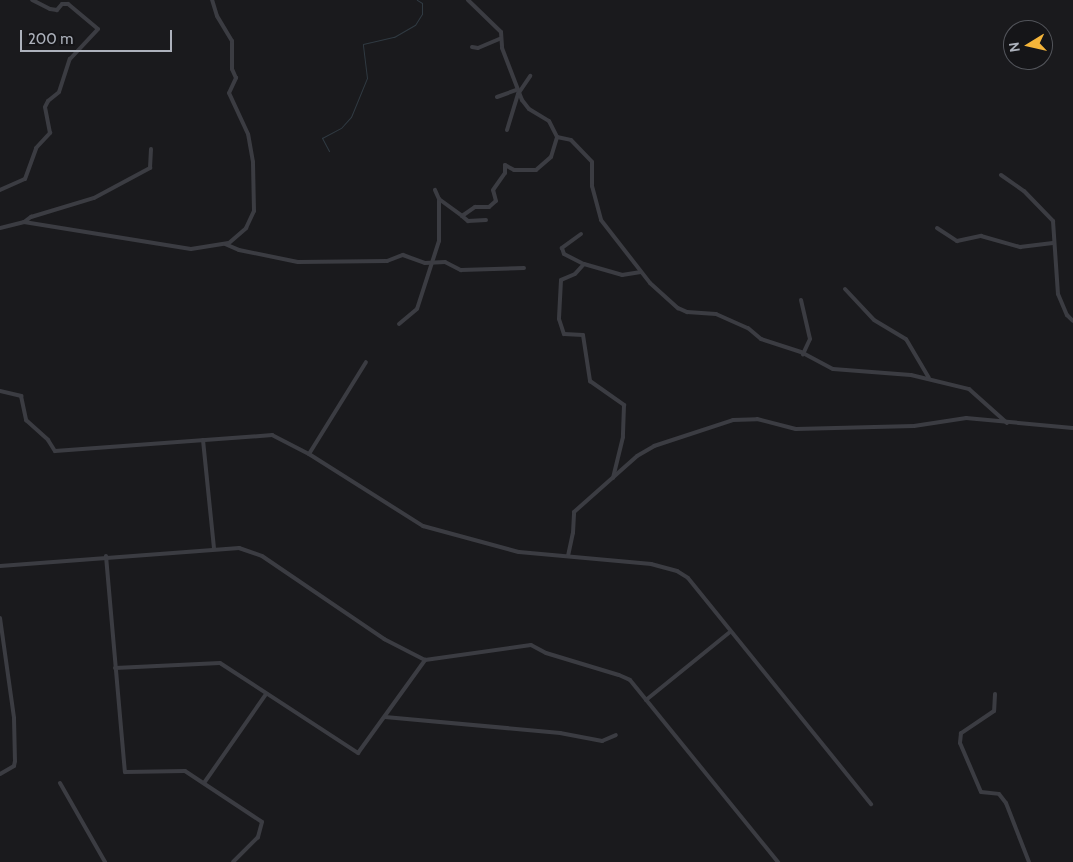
<!DOCTYPE html>
<style>
body{margin:0}
#map{position:relative;width:1073px;height:862px;overflow:hidden;background:#1a1a1d;font-family:Cabin,sans-serif}
div>[style]{position:absolute}
[style*='--x']{left:calc(var(--x)*1px);top:calc(var(--y)*1px);width:calc(var(--w)*1px);rotate:calc(var(--a)*1deg)}
.stream>*{height:1px;margin:-0.5px;padding:0 0.5px;transform-origin:0.5px;border-radius:0.5px;background:#303a42}
.minor>*{height:4px;margin:-2px;padding:0 2px;transform-origin:2px;border-radius:2px;background:#3b3c42}
span{translate:-50% -50%;white-space:nowrap;text-align:center;line-height:1.15;-webkit-text-stroke:4px #151518;paint-order:stroke}
.north{position:absolute;left:1003px;top:20px;width:50px;height:50px;box-sizing:border-box;background:#151518;border:1px solid #52545a;border-radius:50%;rotate:261deg;font-size:14px;font-weight:700;line-height:20px;text-align:center;color:#adb2bc}
.north::after{content:'';display:block;margin:auto;width:18px;height:22px;background:#f5b53a;clip-path:polygon(50% 0,100% 100%,50% 72%,0 100%)}
.scale{position:absolute;left:20px;top:30px;width:152px;height:22px;box-sizing:border-box;border:2px solid #adb2bc;border-top:0;padding-left:6px;font-size:15px;line-height:18px;white-space:nowrap;color:#adb2bc;-webkit-text-stroke:4px #151518;paint-order:stroke}
</style>
<div id="map">
<div class="stream">
<i style="--x:329;--y:151;--w:15;--a:-118"></i>
<i style="--x:322;--y:138;--w:21;--a:-28"></i>
<i style="--x:341;--y:128;--w:15;--a:-48"></i>
<i style="--x:351;--y:117;--w:42;--a:-67.7"></i>
<i style="--x:367;--y:78;--w:34;--a:-97"></i>
<i style="--x:363;--y:44;--w:32;--a:-13"></i>
<i style="--x:394;--y:37;--w:24;--a:-30"></i>
<i style="--x:415;--y:25;--w:13;--a:-58"></i>
<i style="--x:422;--y:14;--w:11;--a:-90"></i>
<i style="--x:422;--y:3;--w:6;--a:-149"></i>
</div>
<div class="minor">
<i style="--x:468;--y:0;--w:46;--a:44.1"></i>
<i style="--x:501;--y:32;--w:16;--a:86"></i>
<i style="--x:502;--y:48;--w:56;--a:69"></i>
<i style="--x:522;--y:100;--w:11;--a:52"></i>
<i style="--x:529;--y:109;--w:23;--a:31"></i>
<i style="--x:549;--y:121;--w:18;--a:63"></i>
<i style="--x:557;--y:137;--w:14;--a:12"></i>
<i style="--x:571;--y:140;--w:30;--a:46"></i>
<i style="--x:592;--y:162;--w:24;--a:90"></i>
<i style="--x:592;--y:186;--w:35;--a:75"></i>
<i style="--x:601;--y:220;--w:80;--a:52.1"></i>
<i style="--x:650;--y:283;--w:38;--a:42"></i>
<i style="--x:678;--y:308;--w:10;--a:24"></i>
<i style="--x:687;--y:312;--w:29;--a:4"></i>
<i style="--x:716;--y:314;--w:35;--a:24"></i>
<i style="--x:748;--y:328;--w:17;--a:40"></i>
<i style="--x:761;--y:339;--w:42;--a:18"></i>
<i style="--x:801;--y:352;--w:36;--a:28"></i>
<i style="--x:833;--y:369;--w:78;--a:4.4"></i>
<i style="--x:911;--y:375;--w:60;--a:13.6"></i>
<i style="--x:969;--y:389;--w:51;--a:41.8"></i>
<i style="--x:472;--y:47;--w:6;--a:9"></i>
<i style="--x:478;--y:48;--w:25;--a:-23"></i>
<i style="--x:497;--y:97;--w:20;--a:-20"></i>
<i style="--x:507;--y:130;--w:38;--a:-73"></i>
<i style="--x:518;--y:94;--w:22;--a:-56"></i>
<i style="--x:1001;--y:175;--w:28;--a:35"></i>
<i style="--x:1024;--y:191;--w:42;--a:46"></i>
<i style="--x:1053;--y:221;--w:73;--a:86.1"></i>
<i style="--x:1058;--y:294;--w:23;--a:67"></i>
<i style="--x:1067;--y:315;--w:8;--a:45"></i>
<i style="--x:0;--y:190;--w:27;--a:-24"></i>
<i style="--x:25;--y:179;--w:33;--a:-70"></i>
<i style="--x:36;--y:148;--w:21;--a:-47"></i>
<i style="--x:50;--y:133;--w:26;--a:-101"></i>
<i style="--x:45;--y:107;--w:7;--a:-63"></i>
<i style="--x:48;--y:101;--w:14;--a:-39"></i>
<i style="--x:59;--y:92;--w:35;--a:-72"></i>
<i style="--x:70;--y:59;--w:41;--a:-47"></i>
<i style="--x:98;--y:29;--w:39;--a:-140"></i>
<i style="--x:68;--y:4;--w:6;--a:180"></i>
<i style="--x:62;--y:4;--w:8;--a:130"></i>
<i style="--x:57;--y:10;--w:7;--a:-172"></i>
<i style="--x:50;--y:9;--w:20;--a:-153"></i>
<i style="--x:439;--y:199;--w:29;--a:36"></i>
<i style="--x:462;--y:216;--w:16;--a:-35"></i>
<i style="--x:475;--y:207;--w:14;--a:0"></i>
<i style="--x:489;--y:207;--w:9;--a:-41"></i>
<i style="--x:496;--y:201;--w:11;--a:-105"></i>
<i style="--x:493;--y:190;--w:21;--a:-55"></i>
<i style="--x:505;--y:173;--w:8;--a:-90"></i>
<i style="--x:505;--y:165;--w:10;--a:29"></i>
<i style="--x:514;--y:170;--w:22;--a:0"></i>
<i style="--x:536;--y:170;--w:20;--a:-41"></i>
<i style="--x:551;--y:157;--w:21;--a:-73"></i>
<i style="--x:462;--y:216;--w:8;--a:40"></i>
<i style="--x:468;--y:221;--w:18;--a:-3"></i>
<i style="--x:24;--y:222;--w:9;--a:-36"></i>
<i style="--x:31;--y:217;--w:66;--a:-16.8"></i>
<i style="--x:94;--y:198;--w:64;--a:-28.2"></i>
<i style="--x:150;--y:168;--w:19;--a:-87"></i>
<i style="--x:0;--y:228;--w:25;--a:-14"></i>
<i style="--x:24;--y:222;--w:169;--a:9.2"></i>
<i style="--x:191;--y:249;--w:38;--a:-9"></i>
<i style="--x:229;--y:243;--w:23;--a:-41"></i>
<i style="--x:246;--y:228;--w:19;--a:-65"></i>
<i style="--x:254;--y:211;--w:49;--a:-91.2"></i>
<i style="--x:253;--y:162;--w:28;--a:-100"></i>
<i style="--x:248;--y:134;--w:45;--a:-114.9"></i>
<i style="--x:229;--y:93;--w:17;--a:-65"></i>
<i style="--x:236;--y:78;--w:10;--a:-114"></i>
<i style="--x:232;--y:69;--w:28;--a:-90"></i>
<i style="--x:232;--y:41;--w:29;--a:-121"></i>
<i style="--x:217;--y:16;--w:17;--a:-107"></i>
<i style="--x:937;--y:228;--w:24;--a:33"></i>
<i style="--x:957;--y:241;--w:25;--a:-12"></i>
<i style="--x:981;--y:236;--w:41;--a:15.8"></i>
<i style="--x:1020;--y:247;--w:33;--a:-7"></i>
<i style="--x:581;--y:234;--w:24;--a:144"></i>
<i style="--x:562;--y:248;--w:6;--a:72"></i>
<i style="--x:564;--y:254;--w:22;--a:27"></i>
<i style="--x:584;--y:264;--w:13;--a:132"></i>
<i style="--x:575;--y:274;--w:15;--a:157"></i>
<i style="--x:561;--y:280;--w:39;--a:93"></i>
<i style="--x:559;--y:319;--w:16;--a:72"></i>
<i style="--x:564;--y:334;--w:19;--a:3"></i>
<i style="--x:583;--y:335;--w:47;--a:81.3"></i>
<i style="--x:590;--y:381;--w:42;--a:35.2"></i>
<i style="--x:624;--y:405;--w:32;--a:92"></i>
<i style="--x:623;--y:437;--w:42;--a:103.7"></i>
<i style="--x:225;--y:244;--w:15;--a:23"></i>
<i style="--x:239;--y:250;--w:60;--a:11.5"></i>
<i style="--x:298;--y:262;--w:89;--a:-0.6"></i>
<i style="--x:387;--y:261;--w:17;--a:-21"></i>
<i style="--x:403;--y:255;--w:23;--a:20"></i>
<i style="--x:425;--y:263;--w:20;--a:-3"></i>
<i style="--x:445;--y:262;--w:18;--a:27"></i>
<i style="--x:461;--y:270;--w:63;--a:-1.8"></i>
<i style="--x:584;--y:264;--w:40;--a:16"></i>
<i style="--x:622;--y:275;--w:19;--a:-9"></i>
<i style="--x:845;--y:289;--w:42;--a:46.9"></i>
<i style="--x:874;--y:320;--w:37;--a:31"></i>
<i style="--x:906;--y:339;--w:45;--a:59.5"></i>
<i style="--x:801;--y:300;--w:40;--a:77"></i>
<i style="--x:810;--y:339;--w:17;--a:115"></i>
<i style="--x:399;--y:324;--w:23;--a:-40"></i>
<i style="--x:417;--y:309;--w:71;--a:-72.1"></i>
<i style="--x:439;--y:241;--w:42;--a:-90"></i>
<i style="--x:439;--y:199;--w:10;--a:-114"></i>
<i style="--x:0;--y:391;--w:22;--a:13"></i>
<i style="--x:21;--y:396;--w:25;--a:78"></i>
<i style="--x:26;--y:420;--w:30;--a:42"></i>
<i style="--x:48;--y:440;--w:13;--a:58"></i>
<i style="--x:55;--y:451;--w:218;--a:-4.2"></i>
<i style="--x:272;--y:435;--w:42;--a:27.2"></i>
<i style="--x:309;--y:454;--w:135;--a:32.3"></i>
<i style="--x:423;--y:526;--w:99;--a:15.2"></i>
<i style="--x:519;--y:552;--w:133;--a:5.2"></i>
<i style="--x:651;--y:564;--w:27;--a:15"></i>
<i style="--x:677;--y:571;--w:13;--a:32"></i>
<i style="--x:688;--y:578;--w:291;--a:51"></i>
<i style="--x:203;--y:440;--w:109;--a:84.2"></i>
<i style="--x:309;--y:454;--w:108;--a:-58.2"></i>
<i style="--x:106;--y:556;--w:217;--a:85"></i>
<i style="--x:125;--y:772;--w:60;--a:-1"></i>
<i style="--x:185;--y:771;--w:92;--a:33.5"></i>
<i style="--x:262;--y:822;--w:16;--a:105"></i>
<i style="--x:258;--y:837;--w:35;--a:135"></i>
<i style="--x:568;--y:556;--w:24;--a:-78"></i>
<i style="--x:573;--y:533;--w:21;--a:-87"></i>
<i style="--x:574;--y:512;--w:84;--a:-41.6"></i>
<i style="--x:637;--y:456;--w:20;--a:-30"></i>
<i style="--x:654;--y:446;--w:83;--a:-18.2"></i>
<i style="--x:733;--y:420;--w:24;--a:-2"></i>
<i style="--x:757;--y:419;--w:40;--a:14.4"></i>
<i style="--x:796;--y:429;--w:118;--a:-1.5"></i>
<i style="--x:914;--y:426;--w:53;--a:-8.7"></i>
<i style="--x:966;--y:418;--w:107;--a:5.3"></i>
<i style="--x:0;--y:566;--w:240;--a:-4.3"></i>
<i style="--x:239;--y:548;--w:24;--a:19"></i>
<i style="--x:262;--y:556;--w:148;--a:34.2"></i>
<i style="--x:384;--y:639;--w:46;--a:27.1"></i>
<i style="--x:425;--y:660;--w:107;--a:-8.1"></i>
<i style="--x:531;--y:645;--w:17;--a:28"></i>
<i style="--x:546;--y:653;--w:76;--a:16.8"></i>
<i style="--x:619;--y:675;--w:12;--a:24"></i>
<i style="--x:630;--y:680;--w:235;--a:50.9"></i>
<i style="--x:0;--y:618;--w:101;--a:82"></i>
<i style="--x:14;--y:718;--w:43;--a:88.7"></i>
<i style="--x:15;--y:761;--w:5;--a:101"></i>
<i style="--x:14;--y:766;--w:16;--a:150"></i>
<i style="--x:115;--y:668;--w:105;--a:-2.7"></i>
<i style="--x:220;--y:663;--w:165;--a:33.1"></i>
<i style="--x:358;--y:753;--w:115;--a:-54.2"></i>
<i style="--x:995;--y:694;--w:17;--a:93"></i>
<i style="--x:994;--y:711;--w:40;--a:146"></i>
<i style="--x:961;--y:733;--w:10;--a:96"></i>
<i style="--x:960;--y:743;--w:53;--a:66.8"></i>
<i style="--x:981;--y:792;--w:18;--a:6"></i>
<i style="--x:999;--y:794;--w:11;--a:52"></i>
<i style="--x:1006;--y:803;--w:63;--a:68.7"></i>
<i style="--x:646;--y:700;--w:108;--a:-39"></i>
<i style="--x:385;--y:717;--w:176;--a:5.2"></i>
<i style="--x:560;--y:733;--w:43;--a:10.8"></i>
<i style="--x:602;--y:741;--w:15;--a:-23"></i>
<i style="--x:60;--y:783;--w:91;--a:60.3"></i>
<i style="--x:204;--y:783;--w:108;--a:-55.1"></i>
</div>
<div class="north">N</div>
<div class="scale">200 m</div>
</div>
